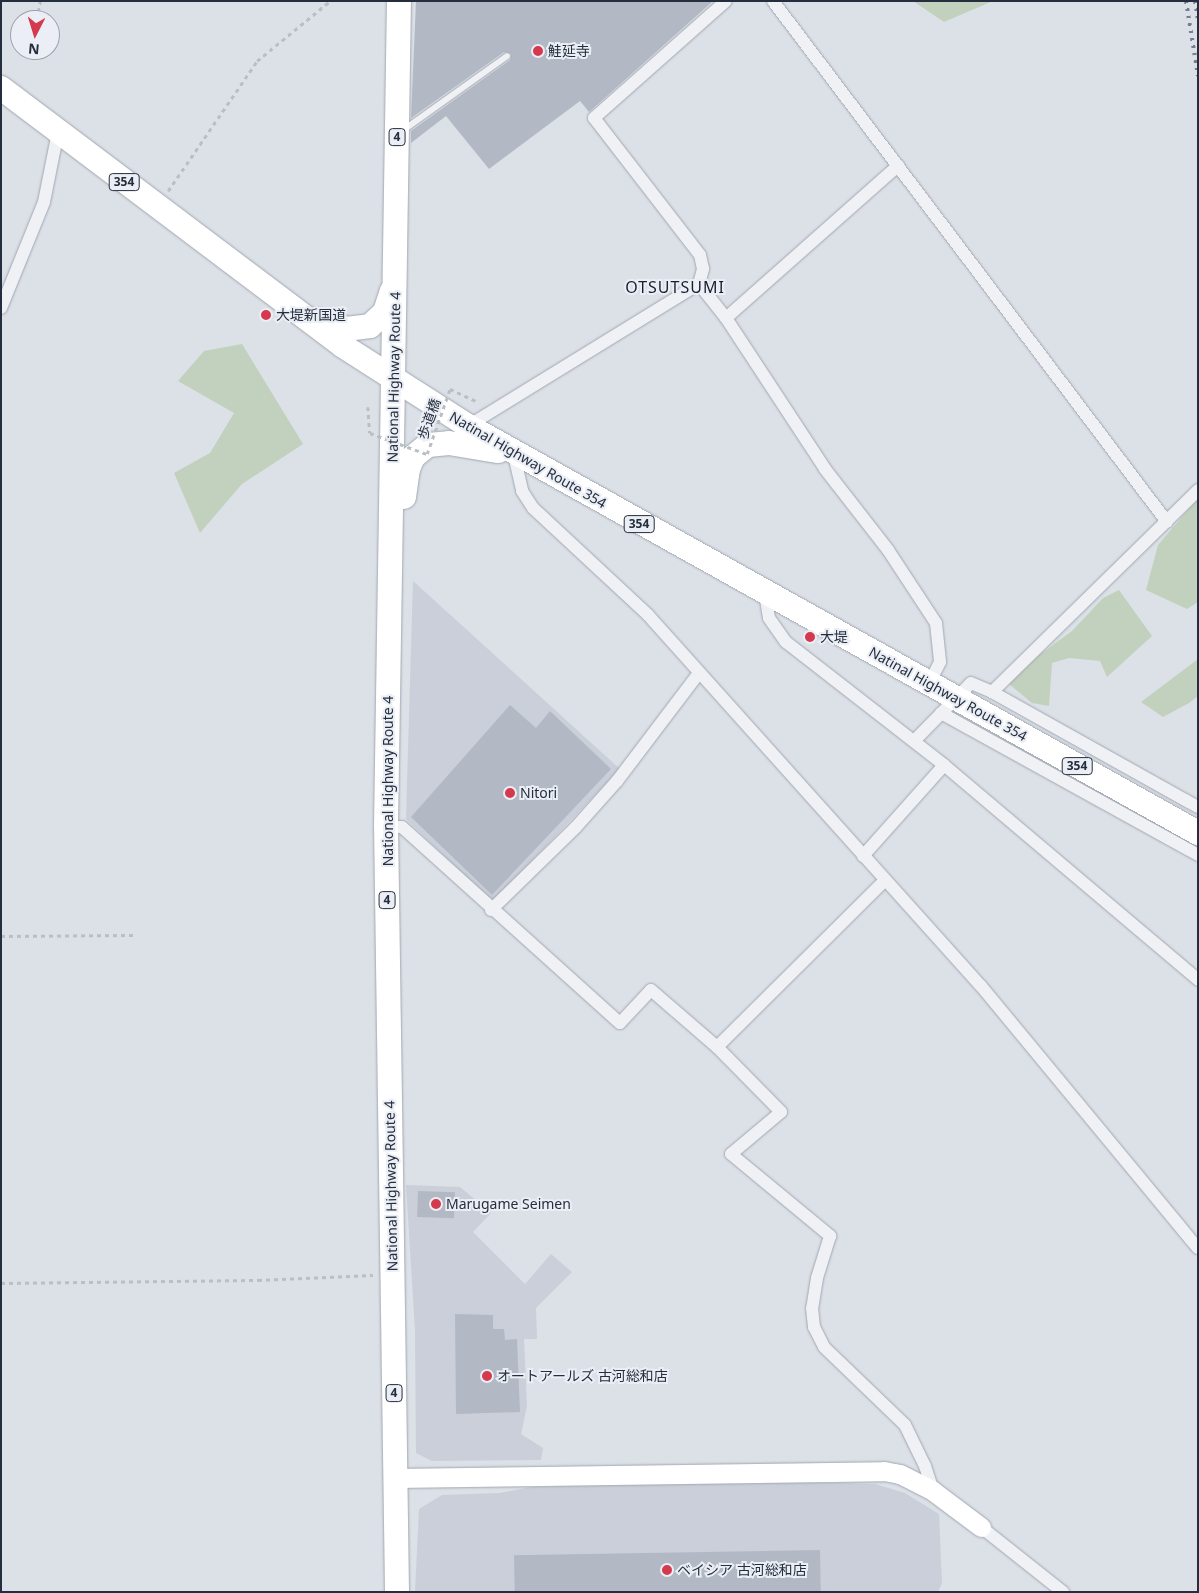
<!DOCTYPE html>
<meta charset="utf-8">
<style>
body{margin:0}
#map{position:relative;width:1199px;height:1593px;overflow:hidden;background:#dce0e7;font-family:"Noto Sans","Noto Sans JP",sans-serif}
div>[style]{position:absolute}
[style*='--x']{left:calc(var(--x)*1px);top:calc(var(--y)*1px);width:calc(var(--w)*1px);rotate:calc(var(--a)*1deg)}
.built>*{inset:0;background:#cacfd9}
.green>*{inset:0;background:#c2d1bd}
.building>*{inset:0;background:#b3b9c4;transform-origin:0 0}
.path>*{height:2.5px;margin-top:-1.25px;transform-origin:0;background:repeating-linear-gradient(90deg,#babec5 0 4px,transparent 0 8px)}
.roads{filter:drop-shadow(0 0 1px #a1a7b1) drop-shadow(0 0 1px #a1a7b1)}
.lane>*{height:6px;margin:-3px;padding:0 3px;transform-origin:3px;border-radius:3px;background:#eff1f5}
.street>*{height:12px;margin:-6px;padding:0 6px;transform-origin:6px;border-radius:6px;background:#eff1f5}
.secondary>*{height:19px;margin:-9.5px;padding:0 9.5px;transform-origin:9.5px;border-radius:9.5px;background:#fff}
.highway>*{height:24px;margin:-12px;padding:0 12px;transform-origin:12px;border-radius:12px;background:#fff}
.rail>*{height:4px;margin-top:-2px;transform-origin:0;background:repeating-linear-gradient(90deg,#757f91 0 2.5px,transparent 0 7.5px)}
.path-bridge>*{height:2.5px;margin-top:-1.25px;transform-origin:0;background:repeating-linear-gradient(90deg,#babec5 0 4px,transparent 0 8px)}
.dots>*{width:14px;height:14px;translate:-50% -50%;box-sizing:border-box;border:2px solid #ebeff5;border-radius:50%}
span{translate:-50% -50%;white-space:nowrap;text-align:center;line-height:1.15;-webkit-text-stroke:4px #ebeff5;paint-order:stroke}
.shield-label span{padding:1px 4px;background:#ebeff5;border:1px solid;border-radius:4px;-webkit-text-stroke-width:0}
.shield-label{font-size:12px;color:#252e3e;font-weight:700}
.poi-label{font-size:14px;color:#252e3e}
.left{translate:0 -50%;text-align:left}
.street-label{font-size:14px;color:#252e3e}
.quarter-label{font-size:16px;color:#181f2e;letter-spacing:1px}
.frame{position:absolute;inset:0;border:2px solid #252e3e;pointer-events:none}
.north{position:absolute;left:10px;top:10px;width:50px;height:50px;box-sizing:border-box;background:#ebeff5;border:1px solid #9ca2ac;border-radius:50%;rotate:185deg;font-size:14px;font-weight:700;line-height:20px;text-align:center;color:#252e3e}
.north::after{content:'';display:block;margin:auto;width:18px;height:22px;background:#d4394e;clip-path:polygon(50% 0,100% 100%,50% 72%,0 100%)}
</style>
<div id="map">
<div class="built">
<i style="clip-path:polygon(413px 581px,620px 769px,492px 902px,406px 819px)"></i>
<i style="clip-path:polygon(406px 1185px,460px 1187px,491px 1213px,473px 1232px,525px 1284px,551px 1254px,572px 1272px,536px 1308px,537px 1339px,524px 1339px,527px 1406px,521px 1434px,543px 1448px,541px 1460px,432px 1461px,416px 1453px,415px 1330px)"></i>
<i style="clip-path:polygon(773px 1481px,875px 1484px,905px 1493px,939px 1514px,942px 1583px,938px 1592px,415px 1592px,419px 1509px,442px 1495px,500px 1493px,531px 1487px)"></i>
</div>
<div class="green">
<i style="clip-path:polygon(913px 1px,993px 1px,944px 22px)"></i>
<i style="clip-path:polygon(242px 344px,303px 444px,242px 484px,200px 533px,174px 473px,210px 453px,234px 413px,178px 381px,204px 351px)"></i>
<i style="clip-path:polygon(1198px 498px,1198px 602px,1187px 609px,1146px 590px,1158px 545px)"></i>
<i style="clip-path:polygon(1119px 590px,1152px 636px,1107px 677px,1100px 661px,1069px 658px,1052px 663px,1049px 706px,1032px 703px,1009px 684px,1031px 661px,1072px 631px,1103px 598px)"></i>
<i style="clip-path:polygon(1198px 659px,1198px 696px,1189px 703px,1163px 717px,1141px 702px)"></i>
</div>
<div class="building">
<i style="clip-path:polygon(416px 1px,713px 1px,589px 112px,580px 101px,489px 169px,446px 116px,411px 143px,411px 131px,510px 60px,511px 54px,504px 52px,411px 118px)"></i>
<i style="clip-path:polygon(510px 705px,536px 728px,550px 711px,611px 769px,492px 895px,411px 817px)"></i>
<i style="left:418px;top:1191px;width:37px;height:26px;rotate:2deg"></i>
<i style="clip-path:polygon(455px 1314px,493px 1315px,493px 1329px,504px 1329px,505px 1340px,517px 1339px,520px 1412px,456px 1414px)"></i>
<i style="left:820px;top:1550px;width:42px;height:306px;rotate:89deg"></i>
</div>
<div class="path">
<i style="--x:37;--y:20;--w:19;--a:-81"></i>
<i style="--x:168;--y:191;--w:158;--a:-55.6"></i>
<i style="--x:257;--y:61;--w:94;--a:-39.4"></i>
<i style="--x:450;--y:389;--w:29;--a:25"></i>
<i style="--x:368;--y:407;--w:26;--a:86"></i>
<i style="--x:1;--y:936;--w:132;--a:-0.4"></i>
<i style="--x:1;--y:1283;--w:257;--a:-0.7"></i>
<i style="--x:258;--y:1280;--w:115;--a:-2.5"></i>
</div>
<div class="roads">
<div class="lane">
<i style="--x:402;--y:131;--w:129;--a:-35.5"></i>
</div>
<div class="street">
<i style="--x:773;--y:1;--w:653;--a:52.9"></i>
<i style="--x:699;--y:284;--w:43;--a:51.5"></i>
<i style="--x:726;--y:318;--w:181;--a:56.7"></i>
<i style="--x:825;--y:469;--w:103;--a:52.1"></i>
<i style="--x:888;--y:550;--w:87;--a:56.7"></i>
<i style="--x:936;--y:623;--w:39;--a:84"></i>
<i style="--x:940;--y:662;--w:25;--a:117"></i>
<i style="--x:1;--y:308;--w:114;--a:-67.9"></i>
<i style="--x:44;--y:202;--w:71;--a:-78.7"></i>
<i style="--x:726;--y:318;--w:230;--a:-41.5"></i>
<i style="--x:468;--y:426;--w:271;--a:-31.6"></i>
<i style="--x:699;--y:284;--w:16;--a:-75"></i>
<i style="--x:703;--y:269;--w:14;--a:-102"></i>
<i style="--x:700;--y:255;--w:173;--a:-127.7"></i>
<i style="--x:594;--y:118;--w:176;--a:-41.6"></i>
<i style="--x:514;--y:455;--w:37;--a:77"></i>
<i style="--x:522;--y:491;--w:20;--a:57"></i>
<i style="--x:533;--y:508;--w:157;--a:42.9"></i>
<i style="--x:648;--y:615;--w:499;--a:48.1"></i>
<i style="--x:981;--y:986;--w:340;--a:50.4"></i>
<i style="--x:765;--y:593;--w:25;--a:81"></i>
<i style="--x:769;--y:618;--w:29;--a:55"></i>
<i style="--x:786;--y:642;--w:200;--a:37.9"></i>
<i style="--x:944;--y:765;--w:333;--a:40.2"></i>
<i style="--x:992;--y:692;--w:236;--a:29.2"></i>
<i style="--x:941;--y:713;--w:294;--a:28.9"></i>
<i style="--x:914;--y:741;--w:81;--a:-45.5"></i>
<i style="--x:971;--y:683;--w:23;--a:23"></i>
<i style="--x:992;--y:692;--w:289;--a:-44.4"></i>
<i style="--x:386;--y:826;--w:16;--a:4"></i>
<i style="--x:402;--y:827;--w:293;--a:42"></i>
<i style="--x:620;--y:1023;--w:45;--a:-46.8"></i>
<i style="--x:651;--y:990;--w:87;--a:40.8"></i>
<i style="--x:717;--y:1047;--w:91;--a:45.4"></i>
<i style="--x:781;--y:1112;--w:65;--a:140"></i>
<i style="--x:731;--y:1154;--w:129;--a:39.6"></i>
<i style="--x:830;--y:1236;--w:44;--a:107.2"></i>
<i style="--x:817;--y:1278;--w:30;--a:99"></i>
<i style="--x:812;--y:1308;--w:19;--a:84"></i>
<i style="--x:814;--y:1327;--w:22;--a:63"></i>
<i style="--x:824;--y:1347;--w:112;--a:43.9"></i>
<i style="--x:905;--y:1425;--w:46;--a:64"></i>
<i style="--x:925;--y:1466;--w:26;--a:72"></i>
<i style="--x:863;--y:856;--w:122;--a:-48.3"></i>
<i style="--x:491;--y:910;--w:119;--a:-44.3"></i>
<i style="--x:576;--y:827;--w:62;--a:-48.3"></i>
<i style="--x:617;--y:781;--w:136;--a:-52.8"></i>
<i style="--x:717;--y:1047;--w:235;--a:-44.8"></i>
<i style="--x:981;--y:1527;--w:105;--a:38.4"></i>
</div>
<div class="secondary">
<i style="--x:395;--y:1478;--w:489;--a:-0.8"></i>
<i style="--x:884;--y:1471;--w:16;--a:11"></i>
<i style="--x:900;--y:1474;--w:37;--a:27"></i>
<i style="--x:933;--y:1491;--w:60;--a:36.9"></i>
</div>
<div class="highway">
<i style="--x:1;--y:88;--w:428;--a:37"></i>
<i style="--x:343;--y:346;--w:148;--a:32.6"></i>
<i style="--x:468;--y:426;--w:836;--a:29.14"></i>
<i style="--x:317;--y:320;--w:30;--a:17"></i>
<i style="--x:346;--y:329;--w:24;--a:-7"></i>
<i style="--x:370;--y:326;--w:21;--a:-43"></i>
<i style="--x:385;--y:312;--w:22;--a:-72"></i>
<i style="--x:404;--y:497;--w:28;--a:-82"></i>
<i style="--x:408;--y:469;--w:13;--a:-67"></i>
<i style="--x:413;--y:457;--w:19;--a:-39"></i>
<i style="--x:428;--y:445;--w:21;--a:-5"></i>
<i style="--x:449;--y:443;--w:50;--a:9.3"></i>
<i style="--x:397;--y:1592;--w:766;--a:-90.82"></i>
<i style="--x:386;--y:826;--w:825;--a:-89.1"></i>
</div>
</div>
<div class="rail">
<i style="--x:1186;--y:1;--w:76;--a:80.9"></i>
<i style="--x:1195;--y:1;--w:20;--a:81"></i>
</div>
<div class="path-bridge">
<i style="--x:370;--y:433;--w:61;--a:20.2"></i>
<i style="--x:427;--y:454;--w:69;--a:-70.5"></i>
</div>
<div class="dots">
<i style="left:538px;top:51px;background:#d4394e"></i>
<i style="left:266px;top:315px;background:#d4394e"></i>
<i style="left:810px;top:637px;background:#d4394e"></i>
<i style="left:510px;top:793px;background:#d4394e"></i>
<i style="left:436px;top:1204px;background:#d4394e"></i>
<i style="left:487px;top:1376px;background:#d4394e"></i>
<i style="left:667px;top:1570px;background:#d4394e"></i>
</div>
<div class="shield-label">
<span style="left:397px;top:137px">4</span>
<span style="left:124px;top:182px">354</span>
<span style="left:639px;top:524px">354</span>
<span style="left:1077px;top:766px">354</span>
<span style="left:387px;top:900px">4</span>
<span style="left:394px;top:1393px">4</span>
</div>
<div class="poi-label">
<span class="left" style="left:548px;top:51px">鮭延寺</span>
<span class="left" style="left:276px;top:315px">大堤新国道</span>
<span class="left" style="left:820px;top:637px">大堤</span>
<span class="left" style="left:520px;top:793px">Nitori</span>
<span class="left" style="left:446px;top:1204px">Marugame Seimen</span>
<span class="left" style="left:497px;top:1376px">オートアールズ 古河総和店</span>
<span class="left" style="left:677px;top:1570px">ベイシア 古河総和店</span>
</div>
<div class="street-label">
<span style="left:394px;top:377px;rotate:-89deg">National Highway Route 4</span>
<span style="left:429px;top:419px;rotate:-70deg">歩道橋</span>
<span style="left:528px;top:460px;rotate:30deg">Natinal Highway Route 354</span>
<span style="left:948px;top:694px;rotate:29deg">Natinal Highway Route 354</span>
<span style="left:388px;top:781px;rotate:-90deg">National Highway Route 4</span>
<span style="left:391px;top:1186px;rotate:-91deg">National Highway Route 4</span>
</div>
<div class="quarter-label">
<span style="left:675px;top:287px">OTSUTSUMI</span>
</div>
<div class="frame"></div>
<div class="north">N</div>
</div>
